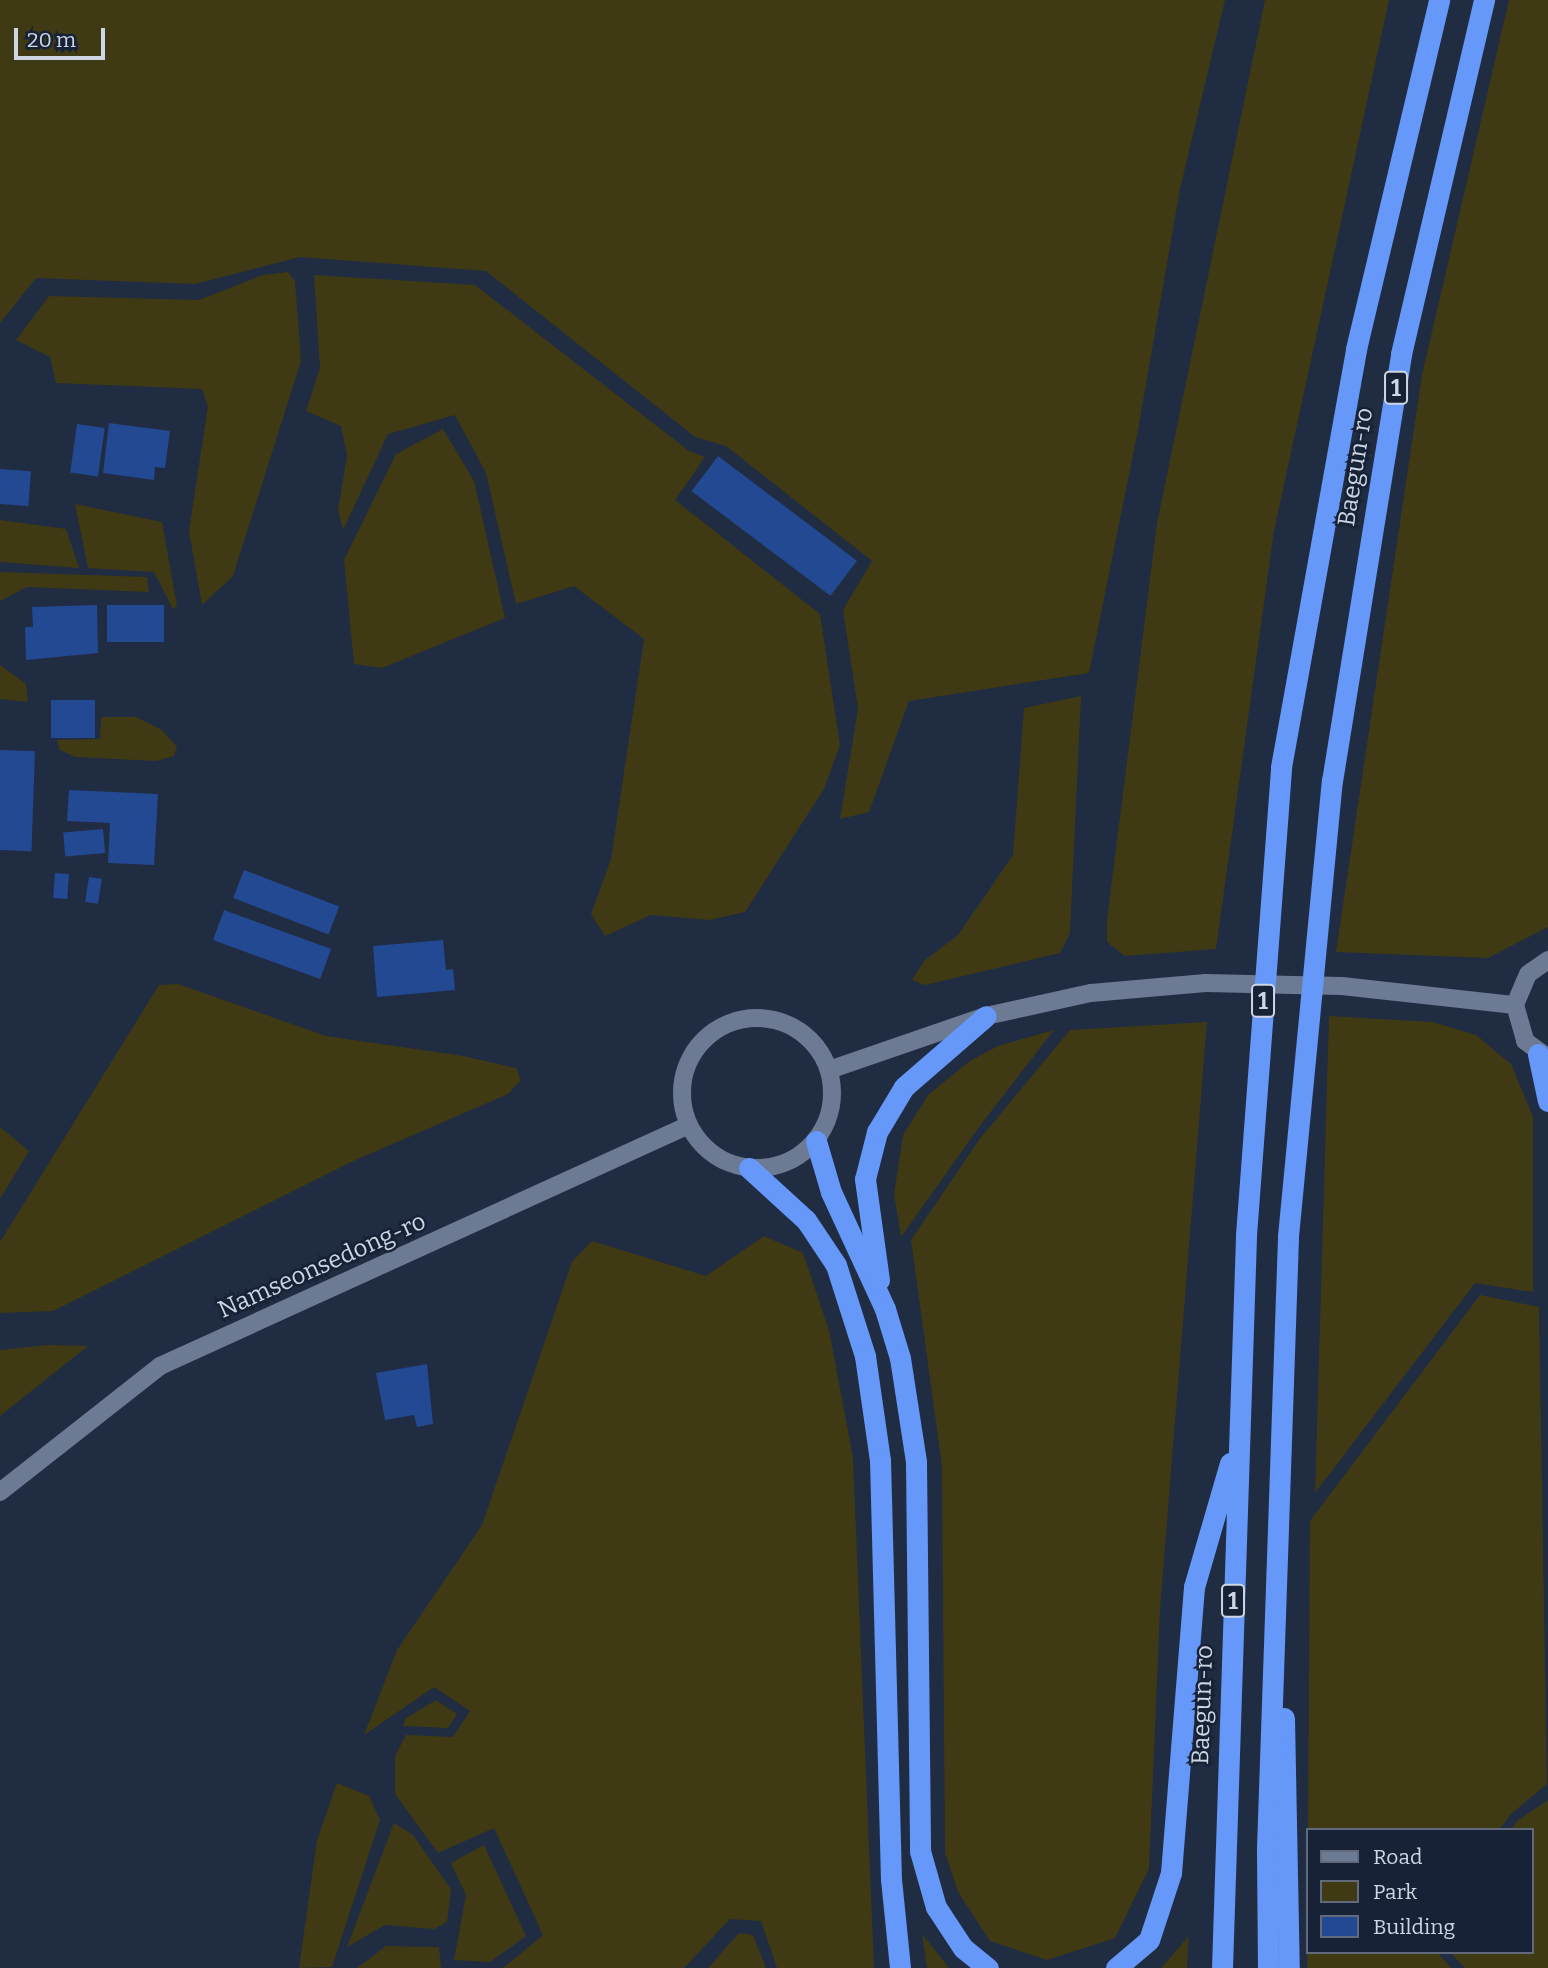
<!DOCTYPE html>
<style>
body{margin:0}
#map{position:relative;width:1548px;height:1968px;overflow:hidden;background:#202c41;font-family:Bitter,serif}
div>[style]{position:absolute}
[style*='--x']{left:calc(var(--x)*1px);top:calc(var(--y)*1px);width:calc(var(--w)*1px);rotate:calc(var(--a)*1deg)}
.green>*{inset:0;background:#3f3a13}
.building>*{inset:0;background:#234993;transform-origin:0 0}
.minor>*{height:18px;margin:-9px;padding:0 9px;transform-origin:9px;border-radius:9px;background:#6c7a93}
.minor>.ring{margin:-9px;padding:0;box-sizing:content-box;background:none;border:18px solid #6c7a93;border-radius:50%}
.highway>*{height:21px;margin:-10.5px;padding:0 10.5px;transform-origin:10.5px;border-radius:10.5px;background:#6598f9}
span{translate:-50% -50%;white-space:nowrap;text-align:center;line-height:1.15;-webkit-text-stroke:5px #172237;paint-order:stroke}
.shield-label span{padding:2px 5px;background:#172237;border:2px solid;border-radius:5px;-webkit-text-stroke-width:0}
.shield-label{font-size:23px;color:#ced6e4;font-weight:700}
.street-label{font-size:24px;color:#ced6e4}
.legend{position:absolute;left:1306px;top:1828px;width:228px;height:126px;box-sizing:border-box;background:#172237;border:2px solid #606a7c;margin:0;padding:9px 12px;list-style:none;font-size:21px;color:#ced6e4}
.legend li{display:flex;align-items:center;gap:14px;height:35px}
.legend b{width:35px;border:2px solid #606a7c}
.scale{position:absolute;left:14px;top:28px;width:91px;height:32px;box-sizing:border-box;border:4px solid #ced6e4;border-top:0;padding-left:9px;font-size:21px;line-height:24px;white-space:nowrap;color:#ced6e4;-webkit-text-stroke:5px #172237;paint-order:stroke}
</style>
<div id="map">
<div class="green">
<i style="clip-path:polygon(0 0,1225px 0,1180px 189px,1138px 430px,1089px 673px,909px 701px,869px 812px,840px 819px,858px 709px,843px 610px,872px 561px,726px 446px,695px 437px,486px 271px,300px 257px,195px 284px,36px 278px,0 323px)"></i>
<i style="clip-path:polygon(1265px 0,1389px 0,1274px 531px,1216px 949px,1125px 956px,1107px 942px,1107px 920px,1157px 523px)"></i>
<i style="clip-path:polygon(1509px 0,1548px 0,1548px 927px,1488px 958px,1336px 952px,1422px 375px)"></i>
<i style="clip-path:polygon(288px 272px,295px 281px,301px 361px,233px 576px,202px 605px,189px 531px,208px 406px,202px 389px,56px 383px,50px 357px,16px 340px,49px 296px,199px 300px,263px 275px)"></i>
<i style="clip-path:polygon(314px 275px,475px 285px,689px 451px,705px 457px,675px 500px,820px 614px,840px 745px,824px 789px,745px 912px,710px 920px,651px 915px,605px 936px,591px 914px,611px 859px,644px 639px,574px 586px,516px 604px,486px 473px,455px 415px,388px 434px,343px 530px,338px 510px,347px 456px,341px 426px,306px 411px,320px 368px)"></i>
<i style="clip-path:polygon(443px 429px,474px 481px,505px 618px,382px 668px,354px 664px,344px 560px,396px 454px)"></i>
<i style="clip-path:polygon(75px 504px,162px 522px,177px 606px,173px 609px,154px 572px,88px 568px)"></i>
<i style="clip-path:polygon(0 520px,66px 529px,79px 568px,0 562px)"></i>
<i style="clip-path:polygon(0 572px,147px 577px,149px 592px,27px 587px,0 601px)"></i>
<i style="clip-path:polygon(0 665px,26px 684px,28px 702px,0 699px)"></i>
<i style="clip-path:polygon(1081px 696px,1070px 933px,1060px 953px,925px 985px,912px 980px,924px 961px,958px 935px,1013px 855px,1024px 708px)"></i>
<i style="clip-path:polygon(101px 717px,136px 717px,162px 730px,177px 747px,174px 756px,156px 761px,75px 757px,60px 750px,57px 740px,100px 739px)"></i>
<i style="clip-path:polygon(178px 984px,326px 1036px,463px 1056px,516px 1068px,521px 1080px,508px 1094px,351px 1162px,53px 1311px,0 1313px,0 1242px,159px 985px)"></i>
<i style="clip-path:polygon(1329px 1016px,1433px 1022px,1476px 1035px,1511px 1064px,1533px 1117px,1533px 1292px,1475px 1283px,1315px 1493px)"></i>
<i style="clip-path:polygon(1207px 1022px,1160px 1609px,1149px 1869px,1115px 1938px,1047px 1960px,990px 1941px,958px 1892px,945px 1853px,942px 1466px,911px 1240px,979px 1140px,1070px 1030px)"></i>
<i style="clip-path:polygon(1054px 1030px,982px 1123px,901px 1237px,894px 1194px,903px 1135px,929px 1094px,970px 1061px,998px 1046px)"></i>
<i style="clip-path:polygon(0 1127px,29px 1151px,0 1199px)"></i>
<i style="clip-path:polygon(764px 1236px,803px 1253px,829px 1330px,853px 1458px,874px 1968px,777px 1968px,761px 1921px,730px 1919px,684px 1968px,503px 1968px,543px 1935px,494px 1828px,438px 1853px,395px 1794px,395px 1756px,406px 1735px,453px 1737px,470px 1711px,434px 1687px,364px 1735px,397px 1650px,482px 1525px,572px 1262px,592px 1241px,706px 1276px)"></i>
<i style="clip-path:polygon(1480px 1295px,1539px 1307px,1547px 1784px,1511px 1814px,1499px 1830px,1308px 1830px,1308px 1952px,1437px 1952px,1451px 1968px,1307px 1968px,1310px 1521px)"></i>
<i style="clip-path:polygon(47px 1345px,88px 1346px,0 1416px,0 1350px)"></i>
<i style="clip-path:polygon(436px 1700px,457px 1714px,448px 1728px,403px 1726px,406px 1718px)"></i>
<i style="clip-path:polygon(337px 1783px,369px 1796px,380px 1820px,332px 1967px,299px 1968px,317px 1840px)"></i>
<i style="clip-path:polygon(1548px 1800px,1548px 1968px,1465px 1968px,1450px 1952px,1532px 1952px,1532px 1830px,1511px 1830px,1517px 1821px)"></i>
<i style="clip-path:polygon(394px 1823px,413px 1835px,451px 1889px,447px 1922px,434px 1929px,385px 1925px,347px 1947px)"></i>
<i style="clip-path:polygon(484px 1845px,526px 1936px,490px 1962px,454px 1960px,466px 1895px,451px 1863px)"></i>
<i style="clip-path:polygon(739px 1933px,753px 1935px,766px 1968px,708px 1968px)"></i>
<i style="clip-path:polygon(922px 1934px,949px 1968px,927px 1968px)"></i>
<i style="clip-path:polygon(1189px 1936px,1187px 1968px,1161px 1968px)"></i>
<i style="clip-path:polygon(386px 1946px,439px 1947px,441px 1968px,357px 1968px)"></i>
</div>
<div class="building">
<i style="clip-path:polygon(109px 423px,170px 431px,165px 468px,155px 467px,154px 480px,103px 473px)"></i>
<i style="left:77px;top:424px;width:28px;height:49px;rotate:8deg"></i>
<i style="left:718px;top:456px;width:174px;height:44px;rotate:37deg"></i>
<i style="left:0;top:469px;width:31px;height:35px;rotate:4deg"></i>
<i style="clip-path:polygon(97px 605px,98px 653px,26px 660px,25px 627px,33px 627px,32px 607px)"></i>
<i style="left:164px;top:605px;width:37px;height:57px;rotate:90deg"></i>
<i style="left:51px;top:700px;width:44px;height:38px"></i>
<i style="left:0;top:750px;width:35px;height:100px;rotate:2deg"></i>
<i style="clip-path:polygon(69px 790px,158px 794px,154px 865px,108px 863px,110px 823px,67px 821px)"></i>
<i style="left:103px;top:829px;width:24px;height:40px;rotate:85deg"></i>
<i style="left:244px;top:870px;width:102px;height:30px;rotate:21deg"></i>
<i style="left:55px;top:873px;width:14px;height:25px;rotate:4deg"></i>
<i style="left:89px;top:877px;width:13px;height:25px;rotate:9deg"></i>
<i style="left:224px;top:910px;width:114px;height:32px;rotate:20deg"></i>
<i style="clip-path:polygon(443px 940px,446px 970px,453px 969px,455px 990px,377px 997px,373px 946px)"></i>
<i style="clip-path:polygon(427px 1364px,433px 1424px,417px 1427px,414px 1415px,385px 1420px,376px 1373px)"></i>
</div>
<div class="minor">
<i style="--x:1548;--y:960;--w:24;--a:145"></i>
<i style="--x:1528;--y:974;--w:34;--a:113"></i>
<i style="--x:1515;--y:1005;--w:37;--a:74"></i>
<i style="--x:1525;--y:1041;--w:29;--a:36"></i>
<i class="ring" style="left:682px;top:1018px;width:132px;height:132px"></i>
<i style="--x:829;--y:1070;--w:166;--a:-19"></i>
<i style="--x:986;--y:1016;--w:107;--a:-12.4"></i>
<i style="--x:1091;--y:993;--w:115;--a:-5"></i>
<i style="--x:1206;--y:983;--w:136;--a:1.3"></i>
<i style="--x:1342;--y:986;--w:174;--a:6.3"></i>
<i style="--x:0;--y:1492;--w:204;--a:-38.2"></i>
<i style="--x:160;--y:1366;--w:581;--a:-24.49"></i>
</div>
<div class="highway">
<i style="--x:1538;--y:1054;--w:48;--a:78"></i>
<i style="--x:816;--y:1141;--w:53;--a:73.6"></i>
<i style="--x:831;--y:1192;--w:129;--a:65.2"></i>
<i style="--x:885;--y:1309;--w:51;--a:73"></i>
<i style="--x:900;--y:1358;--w:104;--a:81.2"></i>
<i style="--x:916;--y:1461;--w:390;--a:89.4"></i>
<i style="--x:920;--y:1851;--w:58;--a:74.1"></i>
<i style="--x:936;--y:1907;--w:49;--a:56.6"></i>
<i style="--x:963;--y:1948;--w:32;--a:39"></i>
<i style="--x:749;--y:1168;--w:77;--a:42.4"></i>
<i style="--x:806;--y:1220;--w:54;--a:56.3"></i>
<i style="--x:836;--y:1265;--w:96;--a:72.3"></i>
<i style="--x:865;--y:1356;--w:105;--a:81.8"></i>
<i style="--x:880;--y:1460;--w:419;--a:88.5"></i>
<i style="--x:891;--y:1879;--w:89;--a:84.2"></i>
<i style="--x:879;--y:1280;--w:102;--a:-97.9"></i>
<i style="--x:865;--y:1179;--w:49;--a:-75.7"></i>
<i style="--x:877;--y:1132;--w:52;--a:-59"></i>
<i style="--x:904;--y:1087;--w:108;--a:-40.9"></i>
<i style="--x:1284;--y:1718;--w:250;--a:88.9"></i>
<i style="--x:1116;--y:1968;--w:43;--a:-40.3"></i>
<i style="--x:1149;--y:1940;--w:71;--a:-71.8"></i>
<i style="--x:1171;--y:1873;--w:287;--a:-85.4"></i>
<i style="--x:1194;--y:1587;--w:129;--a:-73.8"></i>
<i style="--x:1222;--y:1968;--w:733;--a:-88.12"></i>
<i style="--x:1246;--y:1235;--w:469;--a:-85.7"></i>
<i style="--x:1281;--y:767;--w:425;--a:-79.8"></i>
<i style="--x:1356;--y:349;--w:359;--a:-76.6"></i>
<i style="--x:1268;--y:1968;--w:120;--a:-90.5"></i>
<i style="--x:1267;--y:1848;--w:612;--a:-88.03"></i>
<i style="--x:1288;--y:1236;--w:457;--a:-84.5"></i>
<i style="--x:1332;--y:781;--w:433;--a:-80.8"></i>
<i style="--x:1401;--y:354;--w:364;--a:-76.8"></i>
</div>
<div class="shield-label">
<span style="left:1396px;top:388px">1</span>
<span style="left:1263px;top:1001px">1</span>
<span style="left:1233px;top:1601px">1</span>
</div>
<div class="street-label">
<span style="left:1356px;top:467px;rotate:-81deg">Baegun-ro</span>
<span style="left:322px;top:1266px;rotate:-24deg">Namseonsedong-ro</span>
<span style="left:1203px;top:1705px;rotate:-88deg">Baegun-ro</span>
</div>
<ul class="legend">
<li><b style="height:9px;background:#6c7a93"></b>Road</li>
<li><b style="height:19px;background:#3f3a13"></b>Park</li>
<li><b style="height:19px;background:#234993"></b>Building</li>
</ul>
<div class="scale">20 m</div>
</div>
